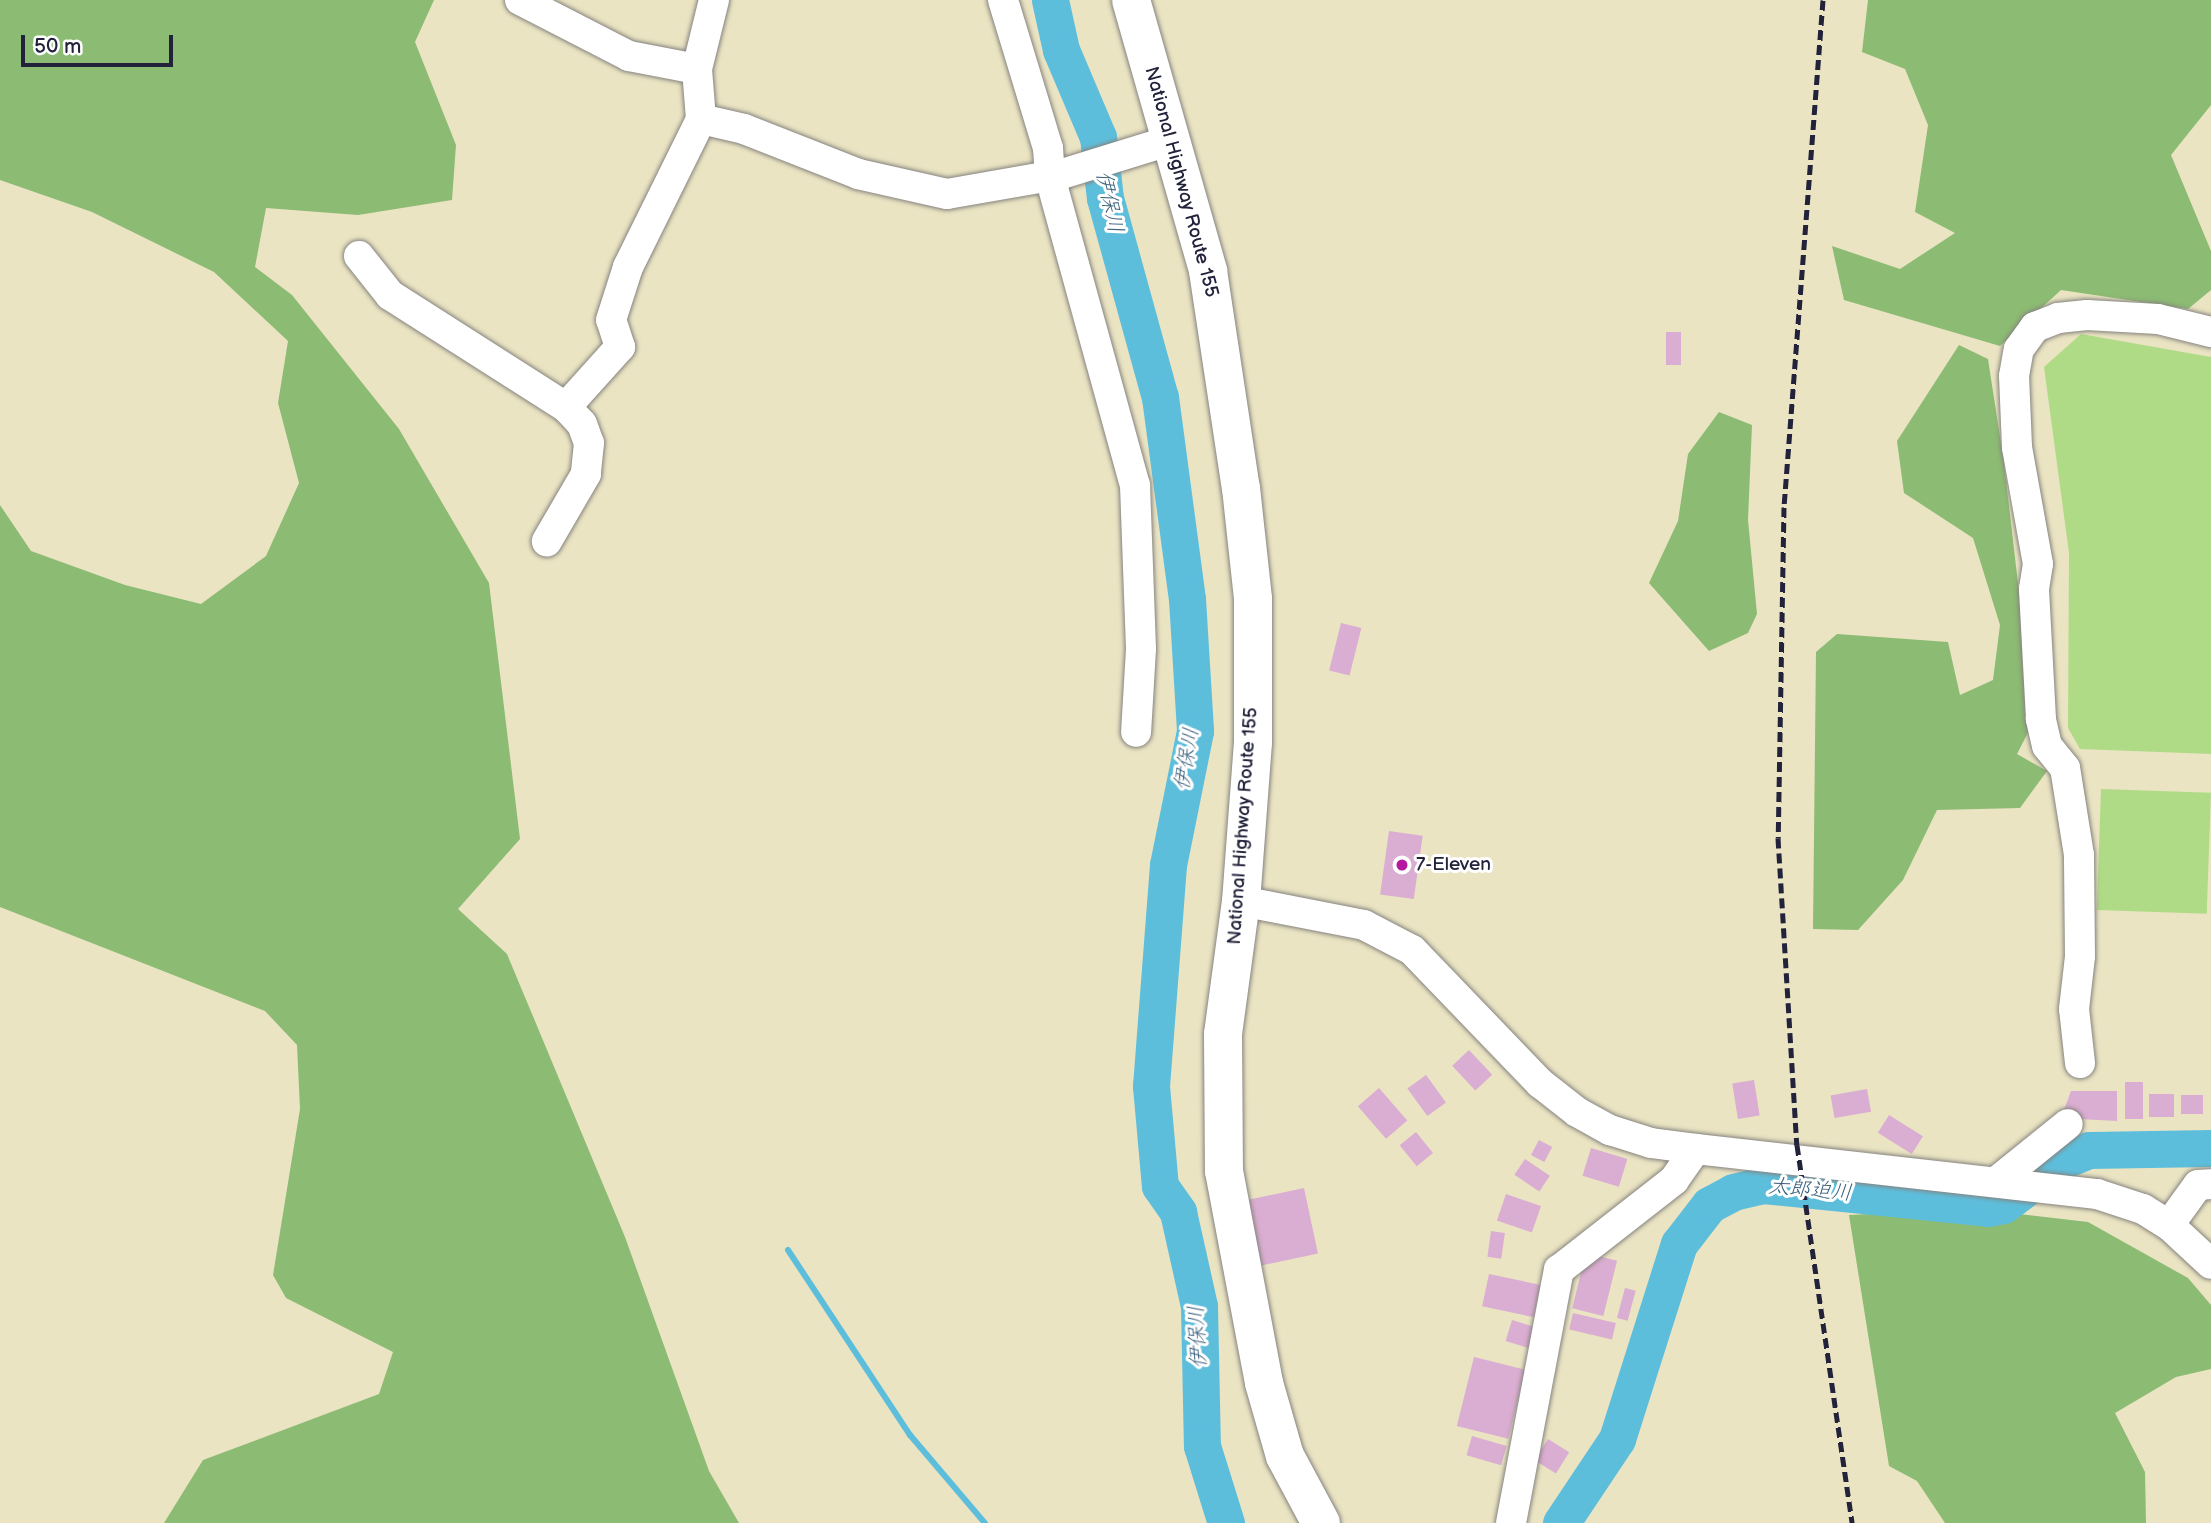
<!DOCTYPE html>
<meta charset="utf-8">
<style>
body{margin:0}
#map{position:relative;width:2211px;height:1523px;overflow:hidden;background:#eae4c3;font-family:"Balsamiq Sans","Klee One",sans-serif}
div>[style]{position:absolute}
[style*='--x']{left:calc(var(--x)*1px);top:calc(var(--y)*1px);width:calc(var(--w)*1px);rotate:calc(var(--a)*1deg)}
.green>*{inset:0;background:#b0db86;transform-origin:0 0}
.forest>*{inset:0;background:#8cbb73}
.stream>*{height:6px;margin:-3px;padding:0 3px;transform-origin:3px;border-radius:3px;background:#5dbedc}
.river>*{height:37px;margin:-18.5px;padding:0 18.5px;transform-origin:18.5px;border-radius:18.5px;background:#5dbedc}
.building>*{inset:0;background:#daadd2;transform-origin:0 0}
.roads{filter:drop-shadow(0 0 2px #86837f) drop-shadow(0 0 2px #86837f)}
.minor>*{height:30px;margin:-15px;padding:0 15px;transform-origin:15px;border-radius:15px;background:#fff}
.highway>*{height:38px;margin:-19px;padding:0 19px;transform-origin:19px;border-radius:19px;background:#fff}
.rail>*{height:5px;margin-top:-2.5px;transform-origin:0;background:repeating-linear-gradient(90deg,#22223b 0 10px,transparent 0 15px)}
.dots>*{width:19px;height:19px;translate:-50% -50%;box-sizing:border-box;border:4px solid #fff;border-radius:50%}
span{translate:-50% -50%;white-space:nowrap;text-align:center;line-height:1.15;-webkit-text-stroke:6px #fff;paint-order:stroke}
.street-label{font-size:19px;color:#22223b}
.poi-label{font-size:19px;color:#22223b}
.left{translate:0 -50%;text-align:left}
.water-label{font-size:21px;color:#3a607b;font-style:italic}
.scale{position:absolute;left:21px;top:35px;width:152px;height:32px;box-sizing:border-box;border:4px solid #22223b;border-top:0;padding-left:9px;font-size:21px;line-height:24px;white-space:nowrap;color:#22223b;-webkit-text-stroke:5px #fff;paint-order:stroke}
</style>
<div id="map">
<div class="green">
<i style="clip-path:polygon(2081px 334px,2211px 357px,2211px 754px,2080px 749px,2068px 728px,2069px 553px,2044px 367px)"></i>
<i style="left:2101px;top:789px;width:110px;height:121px;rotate:2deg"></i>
</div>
<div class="forest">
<i style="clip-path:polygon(0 0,434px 0,415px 42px,456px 145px,452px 200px,358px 215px,266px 208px,255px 267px,292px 295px,399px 429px,489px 583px,520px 839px,458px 909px,507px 954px,625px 1237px,709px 1471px,739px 1523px,164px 1523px,203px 1460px,379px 1394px,393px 1352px,286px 1298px,273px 1275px,300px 1109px,297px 1045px,265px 1011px,0 907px,0 505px,31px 551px,125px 585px,201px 604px,266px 556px,299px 483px,278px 403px,288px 341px,214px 272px,92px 212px,0 180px)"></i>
<i style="clip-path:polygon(1868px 0,2211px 0,2211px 105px,2171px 155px,2211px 251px,2211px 290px,2188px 309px,2061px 290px,2000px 346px,1844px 300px,1832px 246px,1900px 269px,1955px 233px,1915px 212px,1928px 125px,1905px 69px,1862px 52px)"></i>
<i style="clip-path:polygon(1959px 345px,1988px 359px,2004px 463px,2034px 721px,2017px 754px,2047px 771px,2020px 808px,1937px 810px,1903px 880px,1858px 930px,1813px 929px,1816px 652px,1837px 634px,1948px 642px,1960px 695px,1993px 680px,2000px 625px,1973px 538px,1904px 493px,1897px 441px)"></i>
<i style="clip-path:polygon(1719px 412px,1752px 425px,1748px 520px,1757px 614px,1748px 633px,1709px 651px,1649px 583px,1678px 521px,1688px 454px)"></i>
<i style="clip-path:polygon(1976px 1209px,2088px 1222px,2188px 1278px,2211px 1305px,2211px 1369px,2176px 1377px,2115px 1413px,2145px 1472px,2146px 1523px,1945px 1523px,1917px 1481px,1889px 1466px,1849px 1215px)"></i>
</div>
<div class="stream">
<i style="--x:788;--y:1250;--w:222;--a:56.6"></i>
<i style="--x:910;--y:1435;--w:116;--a:49.6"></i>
</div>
<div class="river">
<i style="--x:1050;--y:0;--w:51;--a:77.6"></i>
<i style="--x:1061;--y:50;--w:95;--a:67"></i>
<i style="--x:1098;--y:137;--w:61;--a:83.5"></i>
<i style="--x:1105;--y:198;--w:206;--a:74.6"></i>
<i style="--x:1160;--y:397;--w:204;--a:82.4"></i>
<i style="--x:1187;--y:599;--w:132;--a:86.5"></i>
<i style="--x:1195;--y:731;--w:137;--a:101.4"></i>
<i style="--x:1168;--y:865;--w:222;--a:94.4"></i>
<i style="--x:1151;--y:1086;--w:100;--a:84.9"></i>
<i style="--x:1160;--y:1186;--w:32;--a:55"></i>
<i style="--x:1178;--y:1212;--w:96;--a:77.4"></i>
<i style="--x:1199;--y:1306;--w:140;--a:88.8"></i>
<i style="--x:1202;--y:1446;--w:81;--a:72.7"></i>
<i style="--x:1561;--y:1523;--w:101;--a:-56.3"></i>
<i style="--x:1617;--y:1439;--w:205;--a:-72.4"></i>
<i style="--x:1679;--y:1244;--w:49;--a:-52.4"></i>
<i style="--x:1709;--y:1205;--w:27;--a:-28"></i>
<i style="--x:1733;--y:1192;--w:31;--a:-13"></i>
<i style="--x:1763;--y:1185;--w:226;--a:5.8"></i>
<i style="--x:1988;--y:1208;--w:15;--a:-11"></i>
<i style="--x:2003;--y:1205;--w:76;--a:-36.4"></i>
<i style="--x:2064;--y:1160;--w:27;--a:-22"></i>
<i style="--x:2089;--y:1150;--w:122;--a:-0.9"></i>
</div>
<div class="building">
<i style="left:1666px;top:332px;width:15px;height:33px"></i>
<i style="left:1341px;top:623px;width:21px;height:49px;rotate:14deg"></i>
<i style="left:1389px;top:831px;width:34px;height:64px;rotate:8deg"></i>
<i style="left:1469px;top:1050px;width:34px;height:23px;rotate:47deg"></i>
<i style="left:1426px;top:1075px;width:34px;height:23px;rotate:54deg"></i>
<i style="left:1754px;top:1080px;width:36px;height:22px;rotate:81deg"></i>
<i style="left:2125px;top:1082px;width:18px;height:37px"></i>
<i style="left:1379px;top:1088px;width:43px;height:28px;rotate:49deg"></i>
<i style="left:1867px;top:1089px;width:23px;height:37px;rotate:80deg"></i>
<i style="clip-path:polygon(2071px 1091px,2117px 1091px,2117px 1121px,2061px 1118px)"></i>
<i style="left:2149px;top:1094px;width:25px;height:23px"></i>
<i style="left:2181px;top:1095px;width:22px;height:19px"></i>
<i style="left:1889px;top:1115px;width:40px;height:21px;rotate:32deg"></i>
<i style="left:1416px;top:1132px;width:27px;height:21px;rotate:51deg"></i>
<i style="left:1539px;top:1140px;width:15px;height:17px;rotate:28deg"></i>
<i style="left:1591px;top:1148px;width:38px;height:29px;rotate:17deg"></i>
<i style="left:1525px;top:1159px;width:30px;height:19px;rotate:34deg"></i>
<i style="left:1304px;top:1188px;width:67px;height:58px;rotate:78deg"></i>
<i style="left:1506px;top:1194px;width:37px;height:28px;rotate:19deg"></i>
<i style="left:1491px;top:1231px;width:14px;height:26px;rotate:8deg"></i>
<i style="left:1586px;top:1253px;width:32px;height:57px;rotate:14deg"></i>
<i style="left:1489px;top:1274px;width:53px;height:33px;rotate:12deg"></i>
<i style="left:1625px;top:1288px;width:11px;height:31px;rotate:15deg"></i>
<i style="left:1573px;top:1313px;width:44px;height:17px;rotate:13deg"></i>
<i style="left:1512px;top:1320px;width:27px;height:22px;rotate:17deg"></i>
<i style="left:1474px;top:1357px;width:53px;height:71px;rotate:14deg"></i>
<i style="left:1472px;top:1436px;width:36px;height:20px;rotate:16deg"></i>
<i style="left:1548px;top:1439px;width:25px;height:25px;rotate:32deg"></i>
</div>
<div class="roads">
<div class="minor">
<i style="--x:520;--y:0;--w:123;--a:27.2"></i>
<i style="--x:629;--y:56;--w:69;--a:10.8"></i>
<i style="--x:1003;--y:0;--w:155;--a:73.1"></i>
<i style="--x:1048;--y:148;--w:29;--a:86"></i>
<i style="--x:1050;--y:177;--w:320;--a:74.6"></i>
<i style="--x:1135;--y:485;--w:164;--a:87.9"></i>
<i style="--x:1141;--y:649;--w:83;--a:93.4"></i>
<i style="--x:701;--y:119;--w:44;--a:13.1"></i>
<i style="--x:744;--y:129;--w:123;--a:21.5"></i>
<i style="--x:858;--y:174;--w:91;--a:12.7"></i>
<i style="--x:947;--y:194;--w:117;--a:-9.9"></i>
<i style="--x:1062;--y:174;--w:115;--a:-17.2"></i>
<i style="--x:359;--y:256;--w:50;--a:51.5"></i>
<i style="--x:390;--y:295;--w:209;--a:32.5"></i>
<i style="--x:566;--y:407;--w:23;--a:47"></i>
<i style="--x:582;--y:424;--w:20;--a:70"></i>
<i style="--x:589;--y:443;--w:31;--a:96"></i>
<i style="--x:586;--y:474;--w:78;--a:120.2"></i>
<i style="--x:566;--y:407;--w:81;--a:-48"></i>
<i style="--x:620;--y:347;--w:28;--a:-108"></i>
<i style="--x:611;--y:320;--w:56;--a:-72.2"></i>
<i style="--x:628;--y:267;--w:165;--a:-63.7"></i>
<i style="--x:701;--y:119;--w:50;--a:-94.6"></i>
<i style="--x:697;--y:69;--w:71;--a:-76.2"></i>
<i style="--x:1241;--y:901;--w:125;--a:11"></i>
<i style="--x:1364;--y:925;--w:54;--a:27.5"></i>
<i style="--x:1412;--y:950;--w:185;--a:46.1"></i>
<i style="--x:1540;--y:1083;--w:47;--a:38.1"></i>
<i style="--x:1577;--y:1112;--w:38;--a:29"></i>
<i style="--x:1610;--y:1130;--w:43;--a:17.6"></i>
<i style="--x:1651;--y:1143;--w:45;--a:7.6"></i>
<i style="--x:1696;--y:1149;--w:404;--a:6.4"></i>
<i style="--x:2097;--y:1194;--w:48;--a:18.1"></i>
<i style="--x:2143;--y:1209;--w:31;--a:32"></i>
<i style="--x:2169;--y:1225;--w:57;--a:42.9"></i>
<i style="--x:2080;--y:1063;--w:54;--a:-96.3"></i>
<i style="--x:2074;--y:1009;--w:53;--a:-83.5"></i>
<i style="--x:2080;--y:956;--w:101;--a:-90.6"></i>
<i style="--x:2079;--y:855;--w:88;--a:-99.1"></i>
<i style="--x:2065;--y:768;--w:28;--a:-129"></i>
<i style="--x:2047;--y:746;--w:28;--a:-103"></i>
<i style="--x:2041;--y:719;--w:130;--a:-93.1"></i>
<i style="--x:2034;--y:589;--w:25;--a:-81"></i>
<i style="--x:2038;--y:564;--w:119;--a:-100.2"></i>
<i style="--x:2017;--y:447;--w:71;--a:-92.4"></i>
<i style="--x:2014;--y:376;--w:27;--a:-80"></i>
<i style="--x:2019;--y:349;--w:27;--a:-54"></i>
<i style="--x:2035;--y:327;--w:25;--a:-21"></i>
<i style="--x:2058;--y:318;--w:29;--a:-6"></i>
<i style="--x:2087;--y:315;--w:71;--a:3.2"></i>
<i style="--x:2158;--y:319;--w:55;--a:13.8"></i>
<i style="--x:1996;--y:1182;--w:92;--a:-38.9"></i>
<i style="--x:2169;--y:1225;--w:49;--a:-54.1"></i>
<i style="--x:2198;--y:1185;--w:13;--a:-4"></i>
<i style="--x:1511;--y:1523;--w:258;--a:-79.3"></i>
<i style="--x:1559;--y:1270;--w:146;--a:-38"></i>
<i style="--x:1674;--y:1180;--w:38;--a:-55"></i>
</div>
<div class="highway">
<i style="--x:1131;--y:0;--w:282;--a:74.1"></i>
<i style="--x:1208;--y:271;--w:219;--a:81.4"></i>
<i style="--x:1241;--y:488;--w:112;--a:83.8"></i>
<i style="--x:1253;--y:599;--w:143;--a:90"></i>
<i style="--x:1253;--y:742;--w:159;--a:94.3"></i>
<i style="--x:1241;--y:901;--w:134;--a:97.7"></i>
<i style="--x:1223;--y:1034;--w:137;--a:89.6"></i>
<i style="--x:1224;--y:1171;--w:216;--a:79.3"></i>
<i style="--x:1264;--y:1383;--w:76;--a:74"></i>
<i style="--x:1285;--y:1456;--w:76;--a:61.8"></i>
</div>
</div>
<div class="rail">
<i style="--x:1823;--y:0;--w:508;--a:94.4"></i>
<i style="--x:1784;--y:507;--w:331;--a:91"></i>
<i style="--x:1778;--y:838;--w:308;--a:86.5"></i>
<i style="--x:1797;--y:1145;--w:382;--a:81.7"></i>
</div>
<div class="dots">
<i style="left:1402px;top:865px;background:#b5179e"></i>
</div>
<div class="street-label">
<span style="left:1181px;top:182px;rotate:75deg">National Highway Route 155</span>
<span style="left:1243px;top:826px;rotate:-86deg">National Highway Route 155</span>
</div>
<div class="poi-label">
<span class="left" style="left:1416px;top:865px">7-Eleven</span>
</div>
<div class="water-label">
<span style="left:1109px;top:202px;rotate:78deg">伊保川</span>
<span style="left:1187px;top:759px;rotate:-81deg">伊保川</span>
<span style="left:1810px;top:1190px;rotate:5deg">太郎迫川</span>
<span style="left:1198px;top:1337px;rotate:-93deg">伊保川</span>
</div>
<div class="scale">50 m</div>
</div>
